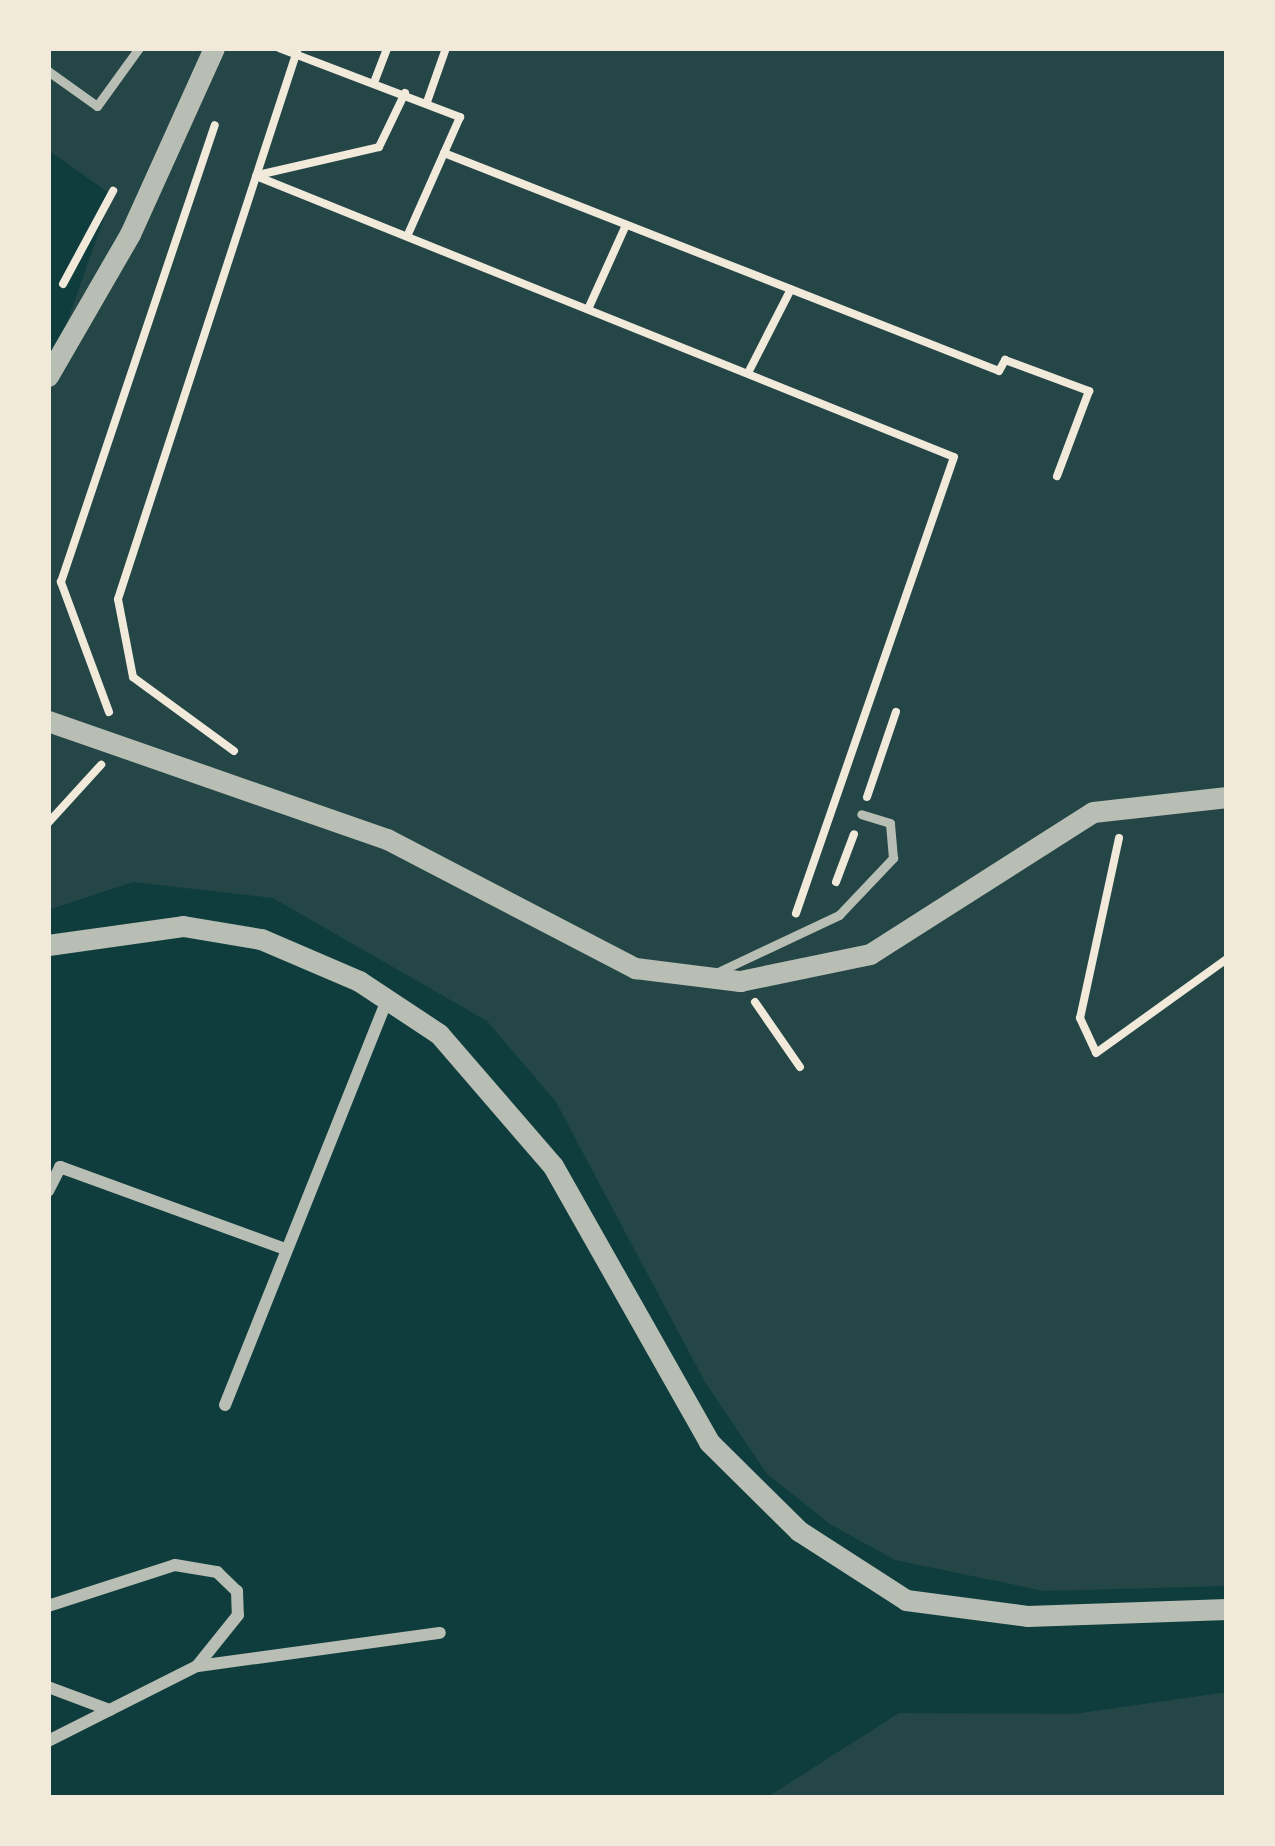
<!DOCTYPE html>
<style>
body{margin:0}
#map{position:relative;width:1275px;height:1846px;overflow:hidden;background:#0f3d3e;font-family:"Times New Roman",serif}
div>[style]{position:absolute}
[style*='--x']{left:calc(var(--x)*1px);top:calc(var(--y)*1px);width:calc(var(--w)*1px);rotate:calc(var(--a)*1deg)}
.green>*{inset:0;background:#244646}
.path>*{height:8px;margin:-4px;padding:0 4px;transform-origin:4px;border-radius:4px;background:#f1e9da}
.service>*{height:9px;margin:-4.5px;padding:0 4.5px;transform-origin:4.5px;border-radius:4.5px;background:#b8beb3}
.minor>*{height:12px;margin:-6px;padding:0 6px;transform-origin:6px;border-radius:6px;background:#b8beb3}
.tertiary>*{height:21px;margin:-10.5px;padding:0 10.5px;transform-origin:10.5px;border-radius:10.5px;background:#b8beb3}
span{translate:-50% -50%;white-space:nowrap;text-align:center;line-height:1.15;-webkit-text-stroke:9px #f1e9da;paint-order:stroke}
.frame{position:absolute;inset:0;border:51px solid #f1e9da;pointer-events:none}
</style>
<div id="map">
<div class="green">
<i style="clip-path:polygon(48px 48px,1227px 48px,1227px 1586px,1044px 1591px,895px 1560px,830px 1524px,767px 1474px,705px 1382px,556px 1102px,487px 1021px,273px 898px,133px 882px,48px 910px,48px 376px,112px 195px,48px 150px)"></i>
<i style="clip-path:polygon(1227px 1692px,1227px 1798px,766px 1798px,899px 1713px,1074px 1714px)"></i>
</div>
<div class="path">
<i style="--x:279;--y:48;--w:194;--a:20.9"></i>
<i style="--x:460;--y:117;--w:126;--a:113.9"></i>
<i style="--x:375;--y:80;--w:34;--a:-69"></i>
<i style="--x:427;--y:102;--w:57;--a:-70.6"></i>
<i style="--x:444;--y:153;--w:596;--a:21.44"></i>
<i style="--x:999;--y:371;--w:13;--a:-61"></i>
<i style="--x:1005;--y:360;--w:90;--a:20.3"></i>
<i style="--x:1089;--y:391;--w:91;--a:110.6"></i>
<i style="--x:258;--y:175;--w:124;--a:-13"></i>
<i style="--x:379;--y:147;--w:60;--a:-64.3"></i>
<i style="--x:256;--y:176;--w:752;--a:21.93"></i>
<i style="--x:954;--y:457;--w:483;--a:109.1"></i>
<i style="--x:63;--y:284;--w:106;--a:-61.7"></i>
<i style="--x:589;--y:307;--w:90;--a:-65.7"></i>
<i style="--x:748;--y:373;--w:94;--a:-62.9"></i>
<i style="--x:109;--y:712;--w:139;--a:-110.3"></i>
<i style="--x:61;--y:582;--w:482;--a:-71.4"></i>
<i style="--x:234;--y:751;--w:125;--a:-143.8"></i>
<i style="--x:133;--y:677;--w:79;--a:-100.9"></i>
<i style="--x:118;--y:599;--w:580;--a:-71.91"></i>
<i style="--x:867;--y:797;--w:90;--a:-71.2"></i>
<i style="--x:48;--y:823;--w:79;--a:-47.6"></i>
<i style="--x:1119;--y:838;--w:184;--a:102.2"></i>
<i style="--x:1080;--y:1018;--w:38;--a:65"></i>
<i style="--x:1096;--y:1053;--w:161;--a:-35.7"></i>
<i style="--x:836;--y:882;--w:51;--a:-69.4"></i>
<i style="--x:755;--y:1002;--w:79;--a:55.3"></i>
</div>
<div class="service">
<i style="--x:48;--y:71;--w:60;--a:35.5"></i>
<i style="--x:97;--y:106;--w:72;--a:-54.1"></i>
<i style="--x:718;--y:972;--w:134;--a:-25.2"></i>
<i style="--x:839;--y:915;--w:79;--a:-46.5"></i>
<i style="--x:893;--y:858;--w:35;--a:-95"></i>
<i style="--x:890;--y:823;--w:30;--a:-163"></i>
</div>
<div class="minor">
<i style="--x:48;--y:1191;--w:27;--a:-63"></i>
<i style="--x:60;--y:1167;--w:237;--a:20"></i>
<i style="--x:225;--y:1405;--w:436;--a:-68.2"></i>
<i style="--x:48;--y:1606;--w:133;--a:-17.9"></i>
<i style="--x:175;--y:1565;--w:43;--a:9.5"></i>
<i style="--x:217;--y:1572;--w:28;--a:44"></i>
<i style="--x:237;--y:1591;--w:24;--a:88"></i>
<i style="--x:238;--y:1615;--w:65;--a:128.8"></i>
<i style="--x:197;--y:1666;--w:167;--a:153.3"></i>
<i style="--x:198;--y:1666;--w:244;--a:-7.8"></i>
<i style="--x:48;--y:1687;--w:66;--a:20.4"></i>
</div>
<div class="tertiary">
<i style="--x:48;--y:376;--w:164;--a:-60"></i>
<i style="--x:130;--y:234;--w:204;--a:-65.7"></i>
<i style="--x:48;--y:721;--w:359;--a:19.2"></i>
<i style="--x:387;--y:839;--w:280;--a:27.5"></i>
<i style="--x:635;--y:968;--w:106;--a:7.1"></i>
<i style="--x:740;--y:981;--w:133;--a:-11.7"></i>
<i style="--x:870;--y:954;--w:264;--a:-32.5"></i>
<i style="--x:1093;--y:812;--w:135;--a:-6.4"></i>
<i style="--x:48;--y:945;--w:136;--a:-8"></i>
<i style="--x:183;--y:926;--w:79;--a:9.5"></i>
<i style="--x:261;--y:939;--w:107;--a:23.2"></i>
<i style="--x:359;--y:981;--w:96;--a:33.5"></i>
<i style="--x:439;--y:1034;--w:174;--a:49.2"></i>
<i style="--x:553;--y:1166;--w:317;--a:60.5"></i>
<i style="--x:709;--y:1442;--w:127;--a:44.7"></i>
<i style="--x:799;--y:1531;--w:127;--a:32.8"></i>
<i style="--x:906;--y:1600;--w:122;--a:7.5"></i>
<i style="--x:1027;--y:1616;--w:200;--a:-2"></i>
</div>
<div class="frame"></div>
</div>
